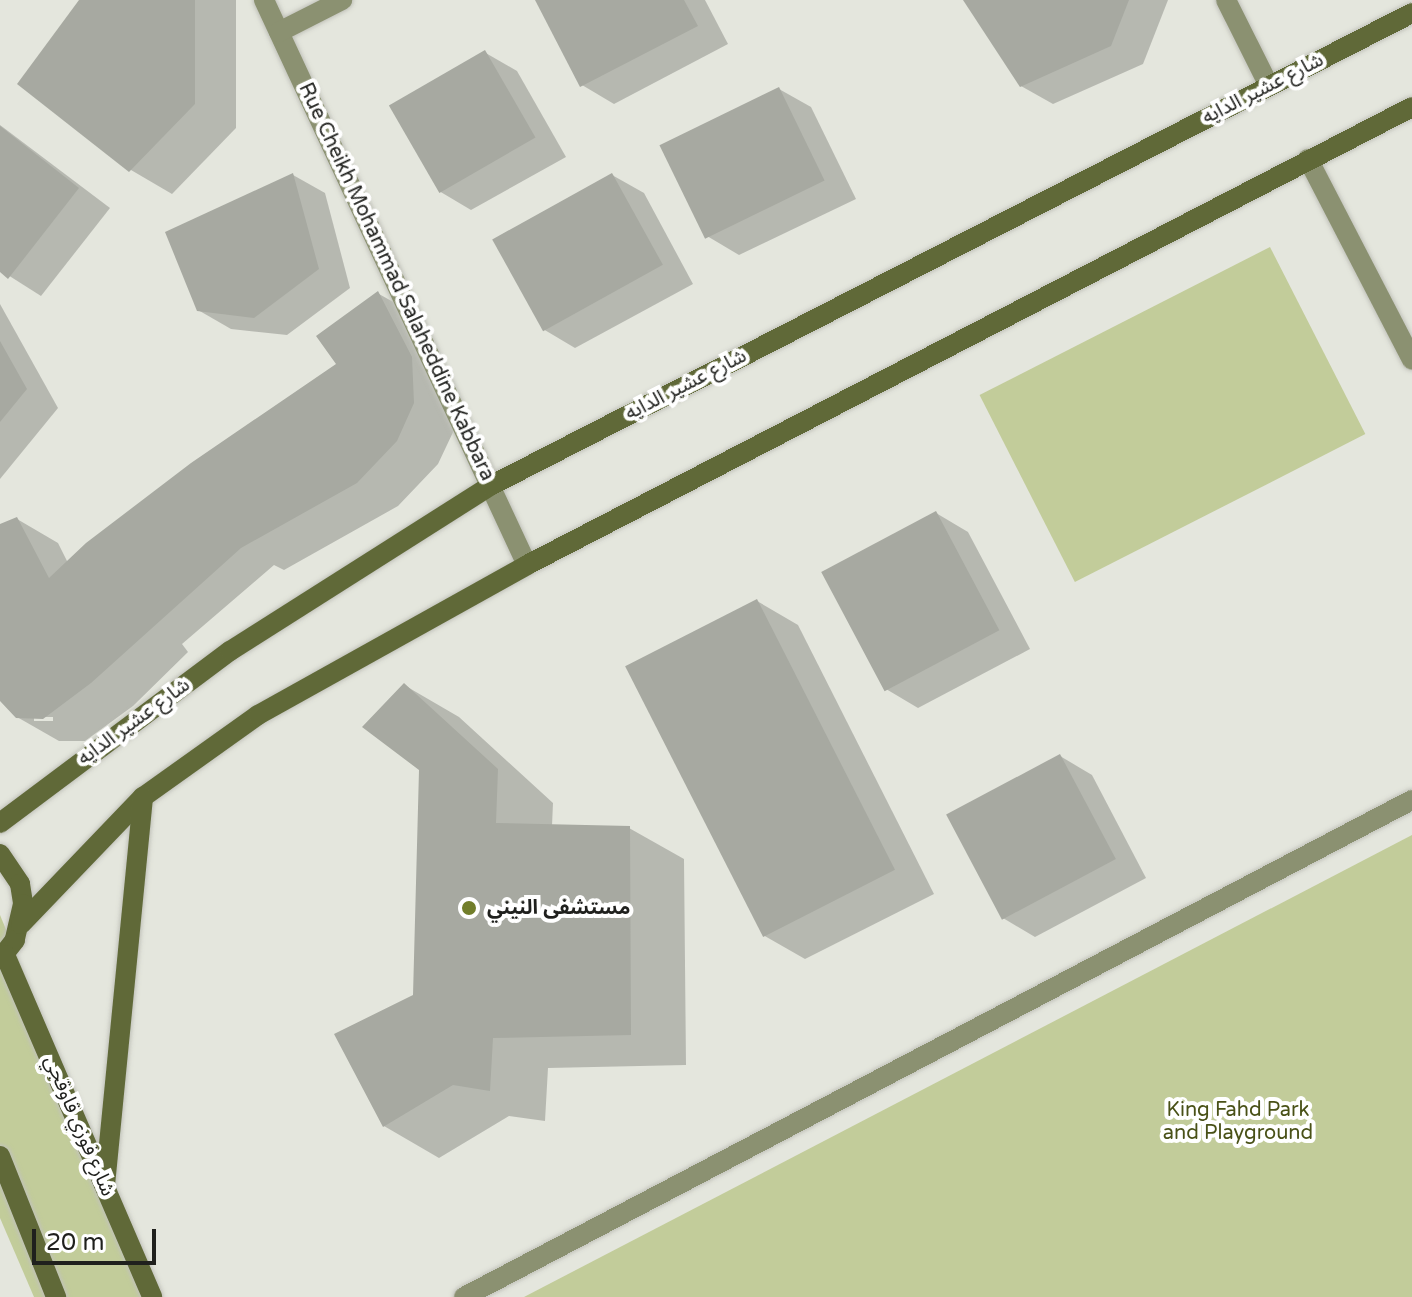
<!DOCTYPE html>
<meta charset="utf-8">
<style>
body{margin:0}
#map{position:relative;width:1412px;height:1297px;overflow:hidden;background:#e4e6dd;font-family:"Varela Round","Noto Sans Arabic",sans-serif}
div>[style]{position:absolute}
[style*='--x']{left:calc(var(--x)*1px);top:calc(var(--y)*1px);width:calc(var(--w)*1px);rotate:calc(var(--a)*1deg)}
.green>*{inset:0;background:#c2cc9a;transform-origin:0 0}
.shadow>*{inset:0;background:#0003}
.building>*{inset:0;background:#a7a9a1;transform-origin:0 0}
.roads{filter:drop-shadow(0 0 2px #c1c2ba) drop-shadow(0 0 2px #c1c2ba)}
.street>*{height:20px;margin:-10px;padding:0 10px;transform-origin:10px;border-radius:10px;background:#8b9171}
.secondary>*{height:20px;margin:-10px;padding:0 10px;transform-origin:10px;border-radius:10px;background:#606938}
.dots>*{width:22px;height:22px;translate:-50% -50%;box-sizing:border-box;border:4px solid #fff;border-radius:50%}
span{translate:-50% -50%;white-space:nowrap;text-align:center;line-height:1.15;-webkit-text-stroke:8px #fff;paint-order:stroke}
.street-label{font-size:20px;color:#1f201d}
.poi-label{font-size:20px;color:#1f201d;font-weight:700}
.left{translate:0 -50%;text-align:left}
.park-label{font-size:20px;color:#495117}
.scale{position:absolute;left:32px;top:1229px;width:124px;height:36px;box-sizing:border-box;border:4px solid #1f201d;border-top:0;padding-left:10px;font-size:24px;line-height:28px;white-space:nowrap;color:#1f201d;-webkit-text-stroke:6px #fff;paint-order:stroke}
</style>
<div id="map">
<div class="green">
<i style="left:1270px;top:247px;width:210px;height:326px;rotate:63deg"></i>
<i style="clip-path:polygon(1412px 835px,1412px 1297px,524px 1297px)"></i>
<i style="clip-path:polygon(0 915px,158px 1297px,34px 1297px,0 1218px)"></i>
</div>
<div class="shadow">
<i style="clip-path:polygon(81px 0,236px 0,236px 128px,172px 194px,131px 170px)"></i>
<i style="clip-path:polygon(537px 0,705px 0,728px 44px,614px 104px,582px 85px)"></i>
<i style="clip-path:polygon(965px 0,1168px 0,1143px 64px,1053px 104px,1021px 86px)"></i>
<i style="clip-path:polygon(484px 52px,517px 71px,566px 157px,471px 210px,439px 191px)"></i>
<i style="clip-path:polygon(779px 89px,811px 107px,856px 199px,739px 255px,707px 236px)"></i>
<i style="clip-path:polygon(0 125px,110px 208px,41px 296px,0 270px)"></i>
<i style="clip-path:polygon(293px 175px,325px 193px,350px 288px,287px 335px,231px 329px,198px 310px)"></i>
<i style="clip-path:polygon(612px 175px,644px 193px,693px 284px,575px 348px,543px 329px)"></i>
<i style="clip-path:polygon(evenodd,379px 294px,420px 317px,453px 382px,455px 428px,438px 464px,398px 506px,284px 570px,274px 565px,182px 644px,188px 652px,133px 706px,85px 741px,59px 741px,17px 717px,0 699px,0 526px,17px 519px,58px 543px,68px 563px,339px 364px,379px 294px,34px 717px,53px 717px,53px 721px,34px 721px,34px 717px)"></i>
<i style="clip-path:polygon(0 304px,58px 408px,0 479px)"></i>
<i style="clip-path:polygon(936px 513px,968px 532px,1030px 649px,918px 708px,886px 689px)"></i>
<i style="clip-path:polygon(757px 601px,798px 625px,934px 894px,805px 959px,763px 935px)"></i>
<i style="clip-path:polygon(404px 685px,459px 717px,553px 803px,552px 826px,629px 828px,684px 859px,686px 1065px,548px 1068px,545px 1121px,509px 1116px,439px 1158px,384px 1126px,415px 996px,421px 769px)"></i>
<i style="clip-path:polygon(1060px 756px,1092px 775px,1146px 878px,1035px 937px,1003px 918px)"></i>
</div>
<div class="building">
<i style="clip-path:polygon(79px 0,195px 0,195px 104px,129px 172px,17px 84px)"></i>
<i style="clip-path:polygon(535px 0,684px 0,698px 26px,580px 87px)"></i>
<i style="clip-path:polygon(963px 0,1129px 0,1111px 46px,1020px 87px)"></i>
<i style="left:485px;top:50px;width:101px;height:111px;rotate:60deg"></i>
<i style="left:779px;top:87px;width:104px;height:133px;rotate:64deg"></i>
<i style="clip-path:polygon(0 126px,79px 188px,8px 279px,0 272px)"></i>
<i style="clip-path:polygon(293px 173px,319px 269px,254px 318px,197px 311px,165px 232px)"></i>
<i style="left:612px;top:173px;width:105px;height:137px;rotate:61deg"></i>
<i style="clip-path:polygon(378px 291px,412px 357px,414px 403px,397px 441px,357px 483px,241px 548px,91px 683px,43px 719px,16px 718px,0 701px,0 524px,17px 517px,49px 578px,86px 543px,191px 463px,336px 364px,316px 336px)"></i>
<i style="clip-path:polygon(0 341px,27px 389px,0 422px)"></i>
<i style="left:936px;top:511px;width:135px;height:130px;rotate:62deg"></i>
<i style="left:757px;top:599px;width:304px;height:148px;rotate:63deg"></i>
<i style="clip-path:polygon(404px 683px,498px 769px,496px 823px,630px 826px,631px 1035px,493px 1038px,490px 1091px,453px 1085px,383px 1127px,334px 1034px,413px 995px,419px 770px,362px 727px)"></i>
<i style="left:1060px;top:754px;width:119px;height:129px;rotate:62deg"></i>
</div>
<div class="roads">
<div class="street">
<i style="--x:264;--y:0;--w:623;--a:65.04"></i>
<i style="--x:1226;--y:0;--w:96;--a:63.4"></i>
<i style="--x:279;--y:32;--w:71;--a:-26.9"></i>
<i style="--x:1308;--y:159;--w:226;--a:62.6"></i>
<i style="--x:464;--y:1297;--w:1070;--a:-27.67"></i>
</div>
<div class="secondary">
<i style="--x:0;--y:823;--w:287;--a:-36.8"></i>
<i style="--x:230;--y:651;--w:308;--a:-32.4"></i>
<i style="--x:490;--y:486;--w:1036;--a:-27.16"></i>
<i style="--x:0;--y:854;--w:36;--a:56"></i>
<i style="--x:20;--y:884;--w:20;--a:81"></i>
<i style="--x:23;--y:904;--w:37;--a:103"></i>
<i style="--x:15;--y:940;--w:24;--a:128"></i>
<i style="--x:21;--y:924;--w:176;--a:-46.2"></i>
<i style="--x:143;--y:797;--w:141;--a:-35.5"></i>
<i style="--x:258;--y:715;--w:308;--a:-29.1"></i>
<i style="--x:527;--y:565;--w:996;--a:-27.36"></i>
<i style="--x:5;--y:955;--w:372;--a:66.7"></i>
<i style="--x:0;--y:1156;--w:152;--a:68.3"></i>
<i style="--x:105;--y:1185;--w:390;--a:-84.4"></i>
</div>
</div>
<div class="dots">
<i style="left:469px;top:908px;background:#727e2b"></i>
</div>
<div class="street-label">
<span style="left:1263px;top:89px;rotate:-27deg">شارع عشير الدايه</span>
<span style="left:396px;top:282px;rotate:65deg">Rue Cheikh Mohammad Salaheddine Kabbara</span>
<span style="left:686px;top:385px;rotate:-27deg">شارع عشير الدايه</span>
<span style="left:134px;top:722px;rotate:-36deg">شارع عشير الدايه</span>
<span style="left:79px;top:1126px;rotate:67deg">شارع فوزي قاوقجي</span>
</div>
<div class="poi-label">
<span class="left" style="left:487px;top:908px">مستشفى النيني</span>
</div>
<div class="park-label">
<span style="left:1238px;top:1122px">King Fahd Park<br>and Playground</span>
</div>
<div class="scale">20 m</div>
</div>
